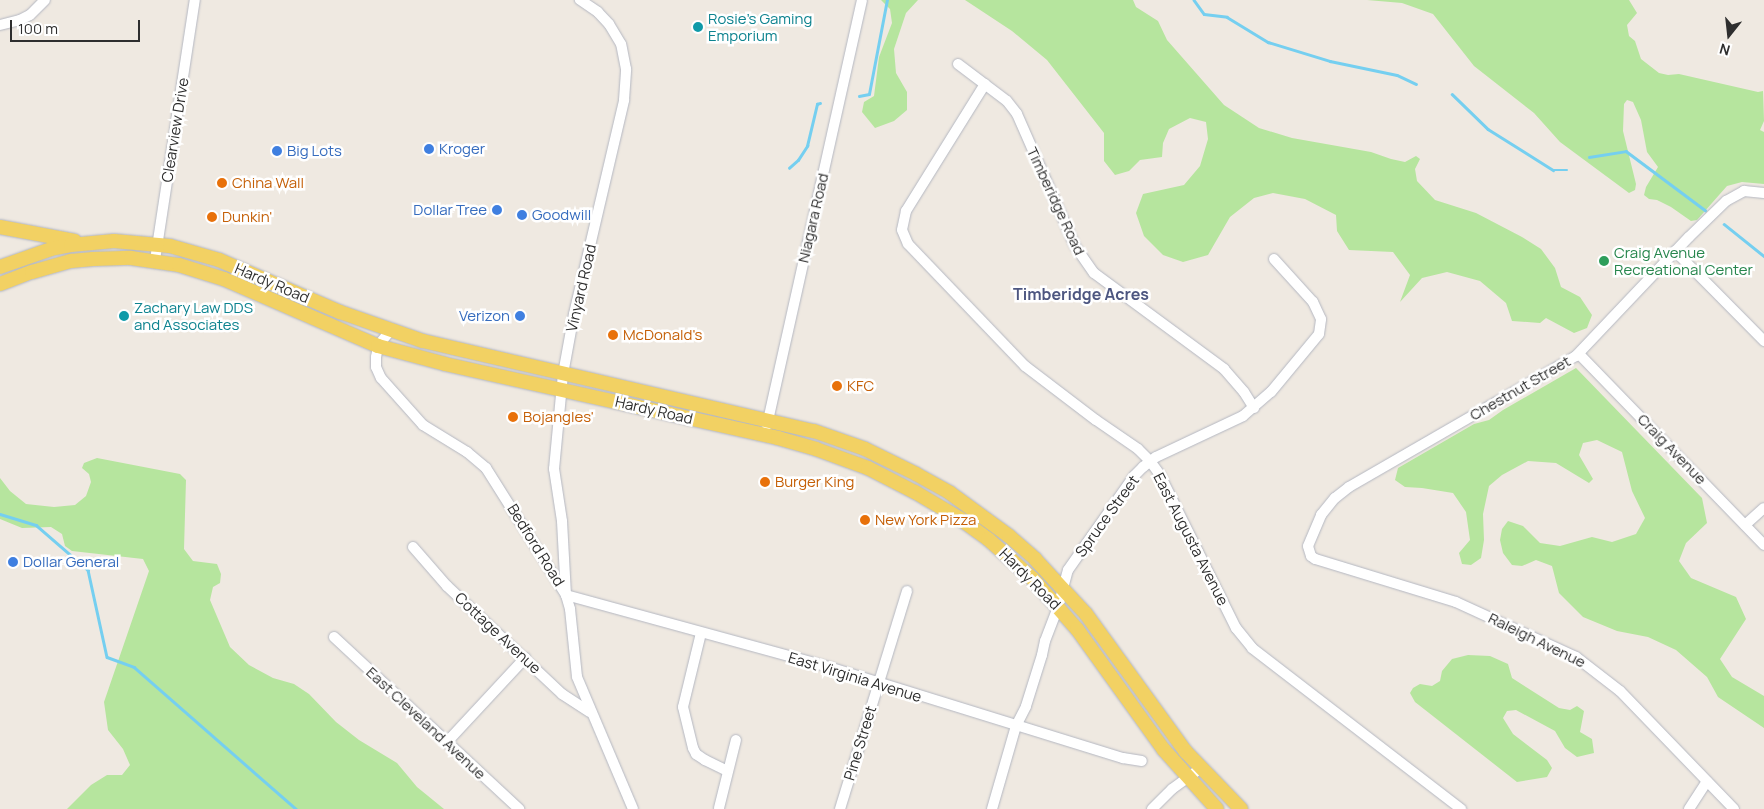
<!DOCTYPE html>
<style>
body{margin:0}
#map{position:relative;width:1764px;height:809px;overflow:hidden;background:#efe9e1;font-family:Manrope,sans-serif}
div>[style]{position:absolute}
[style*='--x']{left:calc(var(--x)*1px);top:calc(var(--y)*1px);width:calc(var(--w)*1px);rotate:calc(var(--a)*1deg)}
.green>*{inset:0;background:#b6e59e}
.stream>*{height:2.5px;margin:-1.25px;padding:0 1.25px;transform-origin:1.25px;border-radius:1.25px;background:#75cff0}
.roads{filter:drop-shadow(0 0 1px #b4b7c1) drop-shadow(0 0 1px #b4b7c1)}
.minor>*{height:10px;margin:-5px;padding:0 5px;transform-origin:5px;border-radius:5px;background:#fff}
.major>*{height:14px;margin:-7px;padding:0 7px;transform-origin:7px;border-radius:7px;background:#f2d163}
.dots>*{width:14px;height:14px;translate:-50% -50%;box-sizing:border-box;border:2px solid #fff;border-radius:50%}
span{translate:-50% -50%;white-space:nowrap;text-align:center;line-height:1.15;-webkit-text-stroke:5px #fff;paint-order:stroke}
.culture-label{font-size:15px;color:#0d838f}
.left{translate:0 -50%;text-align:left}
.street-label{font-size:15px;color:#2e2e2e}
.shop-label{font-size:15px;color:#366cbe}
.right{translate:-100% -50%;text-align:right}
.food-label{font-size:15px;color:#c56008}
.leisure-label{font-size:15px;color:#27864d}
.neighbourhood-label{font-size:16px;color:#4d5680;font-weight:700}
.north{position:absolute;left:1704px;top:10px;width:50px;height:50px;-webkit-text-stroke:4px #fff;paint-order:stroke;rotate:196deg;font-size:14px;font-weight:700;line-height:20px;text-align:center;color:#2e2e2e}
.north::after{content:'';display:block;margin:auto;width:18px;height:22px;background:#2e2e2e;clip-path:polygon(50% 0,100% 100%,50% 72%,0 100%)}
.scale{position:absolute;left:10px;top:20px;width:130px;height:22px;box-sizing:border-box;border:2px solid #2e2e2e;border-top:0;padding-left:6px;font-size:15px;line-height:18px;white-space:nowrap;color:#2e2e2e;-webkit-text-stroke:4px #fff;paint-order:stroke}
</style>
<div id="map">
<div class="green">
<i style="clip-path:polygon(881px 0,918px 0,906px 13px,894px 49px,896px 73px,907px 92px,907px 110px,894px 121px,875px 128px,862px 112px,864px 102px,874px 96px,879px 57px,892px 23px,890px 9px)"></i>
<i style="clip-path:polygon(965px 0,1133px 0,1136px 7px,1158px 21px,1167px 40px,1224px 105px,1259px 128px,1292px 138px,1371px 152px,1391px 159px,1405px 162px,1416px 156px,1420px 159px,1415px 169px,1417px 181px,1435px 200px,1476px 213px,1522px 237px,1541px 249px,1555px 268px,1561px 287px,1580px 297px,1592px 315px,1587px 328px,1574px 333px,1546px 318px,1540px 323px,1512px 321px,1506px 303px,1480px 281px,1447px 272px,1422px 278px,1400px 302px,1410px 275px,1393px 252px,1349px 250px,1337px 231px,1336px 215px,1305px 199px,1273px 193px,1254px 198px,1230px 217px,1208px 255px,1183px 262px,1163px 255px,1144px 236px,1136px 213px,1143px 194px,1184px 185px,1200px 166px,1208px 139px,1206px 122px,1190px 118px,1169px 129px,1163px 143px,1162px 157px,1140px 160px,1129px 171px,1115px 175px,1104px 161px,1104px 133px,1047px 60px,1012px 31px)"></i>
<i style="clip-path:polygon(1367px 0,1629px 0,1637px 13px,1627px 25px,1629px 36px,1635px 41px,1641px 59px,1659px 73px,1668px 75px,1679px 74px,1758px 92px,1763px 91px,1764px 121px,1760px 130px,1764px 132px,1764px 184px,1742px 182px,1727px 186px,1697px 220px,1691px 221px,1671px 207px,1657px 200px,1649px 199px,1644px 195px,1646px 187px,1658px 167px,1647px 152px,1641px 120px,1633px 102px,1627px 100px,1624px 104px,1623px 131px,1636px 184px,1635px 190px,1629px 193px,1560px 142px,1534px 113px,1474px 66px,1433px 14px,1402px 3px)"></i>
<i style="clip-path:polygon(1576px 368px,1702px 498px,1707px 523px,1686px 543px,1679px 561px,1691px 578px,1736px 597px,1746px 619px,1720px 659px,1732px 677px,1764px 696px,1764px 728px,1718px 697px,1707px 677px,1676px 650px,1648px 637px,1617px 631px,1583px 617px,1559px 593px,1552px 566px,1536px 560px,1522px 566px,1512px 565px,1503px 553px,1500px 540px,1502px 529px,1508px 521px,1523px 526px,1540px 543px,1560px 546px,1592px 537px,1612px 542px,1636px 534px,1645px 518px,1632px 491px,1622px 452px,1597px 440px,1583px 443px,1579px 455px,1593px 479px,1589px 483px,1556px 463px,1528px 461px,1502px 475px,1489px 486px,1483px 514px,1484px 540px,1481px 558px,1471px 565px,1462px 564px,1459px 553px,1470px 540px,1466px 512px,1453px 493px,1422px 488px,1405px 487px,1395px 480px,1398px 468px,1474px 424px,1489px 420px,1503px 410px)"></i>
<i style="clip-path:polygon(97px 458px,180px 474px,186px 480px,184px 549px,193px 561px,217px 564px,221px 574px,220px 583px,213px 587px,210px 600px,230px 647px,249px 665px,273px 678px,294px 684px,309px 694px,336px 722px,359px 740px,397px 763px,417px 787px,444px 809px,67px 809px,91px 785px,107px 775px,122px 775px,130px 765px,123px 749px,108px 730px,104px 702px,149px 571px,143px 559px,72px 551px,65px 546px,62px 534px,51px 527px,22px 528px,0 519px,0 478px,10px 491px,26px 504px,54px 507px,75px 505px,86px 496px,91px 482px,89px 474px,82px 468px,84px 463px)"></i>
<i style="clip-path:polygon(1468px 655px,1490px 656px,1508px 664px,1512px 678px,1559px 708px,1570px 710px,1577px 706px,1584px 711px,1580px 732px,1592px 739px,1594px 753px,1577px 757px,1565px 748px,1555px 731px,1516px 710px,1507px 711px,1503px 718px,1513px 734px,1547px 760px,1552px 768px,1547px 777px,1517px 782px,1415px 702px,1410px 693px,1413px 688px,1420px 684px,1432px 686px,1440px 681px,1442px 671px,1452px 659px)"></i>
</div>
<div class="stream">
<i style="--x:1194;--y:0;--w:17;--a:54"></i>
<i style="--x:1204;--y:14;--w:23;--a:7"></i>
<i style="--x:1227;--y:17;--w:48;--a:31.4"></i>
<i style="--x:1268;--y:42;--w:65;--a:17"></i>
<i style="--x:1330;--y:61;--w:68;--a:11.8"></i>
<i style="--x:1397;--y:75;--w:21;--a:25"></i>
<i style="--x:1452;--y:94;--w:50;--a:44.2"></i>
<i style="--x:1488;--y:129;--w:77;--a:32.2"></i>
<i style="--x:1553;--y:170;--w:14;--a:0"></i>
<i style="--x:859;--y:96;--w:10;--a:-11"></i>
<i style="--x:869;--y:94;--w:96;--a:-79.2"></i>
<i style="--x:1589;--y:157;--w:37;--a:-9"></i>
<i style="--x:1626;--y:151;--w:99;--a:36.8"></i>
<i style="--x:789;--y:168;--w:12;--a:-42"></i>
<i style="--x:798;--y:160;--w:17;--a:-57"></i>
<i style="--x:807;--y:146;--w:43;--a:-76.6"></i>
<i style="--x:817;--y:104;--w:3;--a:-18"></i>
<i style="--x:1724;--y:224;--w:51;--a:38.7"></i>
<i style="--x:0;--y:514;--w:38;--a:17"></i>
<i style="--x:36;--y:525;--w:69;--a:40.9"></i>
<i style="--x:88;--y:570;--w:89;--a:77.7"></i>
<i style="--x:107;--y:657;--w:29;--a:20"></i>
<i style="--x:134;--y:667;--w:215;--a:41.2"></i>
</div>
<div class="roads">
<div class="minor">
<i style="--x:0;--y:25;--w:21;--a:-14"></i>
<i style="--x:20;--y:20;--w:11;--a:-27"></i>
<i style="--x:30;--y:15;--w:21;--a:-45"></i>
<i style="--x:958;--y:64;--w:61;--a:37.1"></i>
<i style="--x:1007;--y:101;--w:16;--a:52"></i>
<i style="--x:1017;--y:114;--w:144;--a:66.3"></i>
<i style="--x:1075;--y:246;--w:33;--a:55"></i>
<i style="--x:1094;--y:273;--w:162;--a:36.4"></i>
<i style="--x:1224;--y:369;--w:30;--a:49"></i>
<i style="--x:1244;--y:392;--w:19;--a:58"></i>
<i style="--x:985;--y:84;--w:150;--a:121.9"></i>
<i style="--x:906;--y:211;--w:19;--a:102"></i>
<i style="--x:902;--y:230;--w:15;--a:67"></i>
<i style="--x:908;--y:244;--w:169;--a:46.2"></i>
<i style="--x:1025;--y:366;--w:89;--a:37.3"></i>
<i style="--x:1096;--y:420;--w:51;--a:34.6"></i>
<i style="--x:1138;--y:449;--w:17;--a:45"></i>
<i style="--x:1150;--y:461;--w:17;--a:54"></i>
<i style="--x:1160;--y:475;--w:171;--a:63.6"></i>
<i style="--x:1236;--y:628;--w:26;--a:51"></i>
<i style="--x:1252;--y:648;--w:264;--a:37.6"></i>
<i style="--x:1675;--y:251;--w:127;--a:45.3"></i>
<i style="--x:155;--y:260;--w:263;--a:-81.3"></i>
<i style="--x:390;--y:331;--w:19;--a:129"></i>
<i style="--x:378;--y:346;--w:11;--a:100"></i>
<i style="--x:376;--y:357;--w:10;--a:90"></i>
<i style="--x:376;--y:367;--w:12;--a:66"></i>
<i style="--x:381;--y:378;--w:63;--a:48.2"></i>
<i style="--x:423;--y:425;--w:52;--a:31.5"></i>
<i style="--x:467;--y:452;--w:25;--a:40"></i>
<i style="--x:486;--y:468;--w:150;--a:57.8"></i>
<i style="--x:566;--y:595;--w:15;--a:74"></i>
<i style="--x:570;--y:609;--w:68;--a:84.1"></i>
<i style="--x:577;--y:677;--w:143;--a:67"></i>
<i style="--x:1579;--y:354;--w:266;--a:45.9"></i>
<i style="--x:767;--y:425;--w:435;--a:-77.4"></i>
<i style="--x:1745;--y:525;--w:25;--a:-42"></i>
<i style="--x:413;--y:547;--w:52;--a:48.9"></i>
<i style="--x:447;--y:586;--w:158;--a:43.2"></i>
<i style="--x:562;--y:694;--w:33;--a:33"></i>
<i style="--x:566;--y:595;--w:74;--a:-93.1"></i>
<i style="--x:562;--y:521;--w:53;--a:-98.7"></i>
<i style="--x:554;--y:469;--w:95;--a:-84.6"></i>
<i style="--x:563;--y:374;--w:61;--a:-79.6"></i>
<i style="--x:574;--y:314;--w:220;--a:-76.8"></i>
<i style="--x:624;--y:100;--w:31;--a:-86"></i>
<i style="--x:626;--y:69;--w:25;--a:-101"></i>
<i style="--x:621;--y:44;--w:23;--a:-121"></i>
<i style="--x:609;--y:24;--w:16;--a:-133"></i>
<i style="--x:598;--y:12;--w:22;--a:-146"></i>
<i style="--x:566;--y:595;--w:276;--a:15.3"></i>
<i style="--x:832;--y:668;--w:305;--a:17.2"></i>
<i style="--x:1123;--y:758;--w:19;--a:9"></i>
<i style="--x:701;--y:633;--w:76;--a:103.7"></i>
<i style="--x:683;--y:707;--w:42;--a:76.3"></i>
<i style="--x:693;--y:748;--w:7;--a:63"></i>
<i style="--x:696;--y:754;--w:11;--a:34"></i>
<i style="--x:705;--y:760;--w:25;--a:26"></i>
<i style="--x:334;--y:637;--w:253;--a:42.9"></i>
<i style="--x:447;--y:742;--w:115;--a:-47.1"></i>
<i style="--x:719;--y:808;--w:70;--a:-76"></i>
<i style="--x:840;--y:809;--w:228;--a:-72.9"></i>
<i style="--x:992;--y:809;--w:86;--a:-73.9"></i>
<i style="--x:1016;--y:726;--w:22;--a:-63"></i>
<i style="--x:1026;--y:706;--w:53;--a:-72.6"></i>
<i style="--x:1042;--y:655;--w:14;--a:-78"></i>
<i style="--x:1045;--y:641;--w:36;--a:-69"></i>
<i style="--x:1058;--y:607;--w:38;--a:-75"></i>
<i style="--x:1068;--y:570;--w:115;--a:-54.9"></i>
<i style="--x:1134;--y:476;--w:13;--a:-45"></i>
<i style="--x:1143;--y:467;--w:16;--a:-38"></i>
<i style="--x:1156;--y:457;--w:96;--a:-25.2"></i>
<i style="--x:1243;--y:416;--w:37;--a:-41"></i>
<i style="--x:1271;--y:392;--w:75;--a:-50.4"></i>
<i style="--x:1319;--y:334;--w:15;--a:-82"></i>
<i style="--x:1321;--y:319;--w:19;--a:-115"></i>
<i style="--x:1313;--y:302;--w:58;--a:-132.2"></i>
<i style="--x:1152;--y:809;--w:28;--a:-45"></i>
<i style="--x:1172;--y:789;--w:36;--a:-36"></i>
<i style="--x:1689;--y:809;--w:33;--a:-57"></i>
<i style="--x:1734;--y:809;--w:164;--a:-134"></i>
<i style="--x:1620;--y:691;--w:56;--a:-142.3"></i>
<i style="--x:1576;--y:657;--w:132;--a:-155.4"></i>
<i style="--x:1456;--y:602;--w:147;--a:-163"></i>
<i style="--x:1315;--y:559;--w:5;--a:-143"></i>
<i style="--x:1311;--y:556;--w:10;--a:-107"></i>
<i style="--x:1308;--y:546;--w:34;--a:-67"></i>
<i style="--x:1321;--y:515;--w:22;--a:-51"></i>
<i style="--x:1335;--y:498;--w:18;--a:-38"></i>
<i style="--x:1349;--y:487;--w:262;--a:-30"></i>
<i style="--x:1576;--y:356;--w:164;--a:-46.5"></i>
<i style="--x:1689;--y:237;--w:52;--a:-44.2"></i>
<i style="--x:1726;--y:201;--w:21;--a:-29"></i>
<i style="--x:1744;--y:191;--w:20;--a:6"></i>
</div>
<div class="major">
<i style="--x:0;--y:227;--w:76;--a:10.6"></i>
<i style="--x:0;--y:267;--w:54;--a:-19.4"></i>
<i style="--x:51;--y:249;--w:20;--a:-11"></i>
<i style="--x:71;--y:245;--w:43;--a:-5.3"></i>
<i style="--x:114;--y:241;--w:56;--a:5.1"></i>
<i style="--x:170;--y:246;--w:51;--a:15.9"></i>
<i style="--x:219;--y:260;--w:132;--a:23.3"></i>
<i style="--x:340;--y:312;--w:88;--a:19.3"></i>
<i style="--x:423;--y:341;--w:401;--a:13"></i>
<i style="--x:814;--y:431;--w:54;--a:19.4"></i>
<i style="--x:865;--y:449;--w:57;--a:26.1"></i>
<i style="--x:916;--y:474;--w:39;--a:29"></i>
<i style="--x:950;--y:493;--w:73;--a:36.1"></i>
<i style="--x:1009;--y:536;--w:35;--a:41"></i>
<i style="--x:1035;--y:559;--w:75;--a:47.2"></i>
<i style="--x:1086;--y:614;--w:170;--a:54.1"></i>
<i style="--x:1186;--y:752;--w:79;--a:46"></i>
<i style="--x:0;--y:284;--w:34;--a:-21"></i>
<i style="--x:32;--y:272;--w:41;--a:-15.8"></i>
<i style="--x:71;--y:261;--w:22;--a:-5"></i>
<i style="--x:93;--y:259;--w:38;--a:-2"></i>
<i style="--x:131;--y:258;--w:49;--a:8.3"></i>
<i style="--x:179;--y:265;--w:47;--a:17.3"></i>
<i style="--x:224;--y:279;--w:168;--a:23.5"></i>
<i style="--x:378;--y:346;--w:69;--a:15"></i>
<i style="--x:445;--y:364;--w:341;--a:12.5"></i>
<i style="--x:778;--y:438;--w:40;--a:16"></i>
<i style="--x:816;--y:449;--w:55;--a:20.1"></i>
<i style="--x:868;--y:468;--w:53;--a:27.1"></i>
<i style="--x:915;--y:492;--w:51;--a:30.6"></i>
<i style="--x:959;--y:518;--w:36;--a:36"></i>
<i style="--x:988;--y:539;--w:59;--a:41.6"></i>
<i style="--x:1032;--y:578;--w:68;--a:48.6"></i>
<i style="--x:1077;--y:629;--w:149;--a:54.3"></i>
<i style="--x:1164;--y:750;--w:79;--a:48.1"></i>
</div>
</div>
<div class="dots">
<i style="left:698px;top:27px;background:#0f9aa8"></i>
<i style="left:429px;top:149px;background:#3f7fe0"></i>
<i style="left:277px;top:151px;background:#3f7fe0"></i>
<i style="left:222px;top:183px;background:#e8710a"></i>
<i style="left:497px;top:210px;background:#3f7fe0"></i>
<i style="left:522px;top:215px;background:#3f7fe0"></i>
<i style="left:212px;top:217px;background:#e8710a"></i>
<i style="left:1604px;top:261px;background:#2e9e5b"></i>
<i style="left:124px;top:316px;background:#0f9aa8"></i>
<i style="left:520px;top:316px;background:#3f7fe0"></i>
<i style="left:613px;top:335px;background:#e8710a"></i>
<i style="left:837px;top:386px;background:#e8710a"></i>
<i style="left:513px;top:417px;background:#e8710a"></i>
<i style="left:765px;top:482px;background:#e8710a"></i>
<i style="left:865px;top:520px;background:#e8710a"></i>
<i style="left:13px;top:562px;background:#3f7fe0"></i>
</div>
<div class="culture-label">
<span class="left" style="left:708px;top:27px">Rosie's Gaming<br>Emporium</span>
<span class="left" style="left:134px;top:316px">Zachary Law DDS<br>and Associates</span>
</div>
<div class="street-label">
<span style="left:175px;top:130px;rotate:-81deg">Clearview Drive</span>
<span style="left:1056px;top:201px;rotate:65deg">Timberidge Road</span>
<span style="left:813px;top:218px;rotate:-77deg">Niagara Road</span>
<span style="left:272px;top:283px;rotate:23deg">Hardy Road</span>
<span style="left:581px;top:288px;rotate:-77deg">Vinyard Road</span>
<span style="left:1520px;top:388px;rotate:-30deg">Chestnut Street</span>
<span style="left:654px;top:410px;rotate:13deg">Hardy Road</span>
<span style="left:1672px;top:449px;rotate:46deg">Craig Avenue</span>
<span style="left:1107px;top:516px;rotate:-54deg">Spruce Street</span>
<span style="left:1191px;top:539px;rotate:63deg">East Augusta Avenue</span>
<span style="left:536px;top:545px;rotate:58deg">Bedford Road</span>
<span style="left:1030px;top:579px;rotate:45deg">Hardy Road</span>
<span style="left:498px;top:633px;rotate:43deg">Cottage Avenue</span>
<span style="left:1537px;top:640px;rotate:26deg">Raleigh Avenue</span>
<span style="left:855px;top:677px;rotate:17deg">East Virginia Avenue</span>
<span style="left:426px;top:723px;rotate:43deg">East Cleveland Avenue</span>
<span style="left:860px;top:743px;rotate:-73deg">Pine Street</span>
</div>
<div class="shop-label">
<span class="left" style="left:439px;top:149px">Kroger</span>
<span class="left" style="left:287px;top:151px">Big Lots</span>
<span class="right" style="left:487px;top:210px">Dollar Tree</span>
<span class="left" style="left:532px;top:215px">Goodwill</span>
<span class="right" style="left:510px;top:316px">Verizon</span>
<span class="left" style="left:23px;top:562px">Dollar General</span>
</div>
<div class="food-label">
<span class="left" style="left:232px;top:183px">China Wall</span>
<span class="left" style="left:222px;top:217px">Dunkin'</span>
<span class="left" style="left:623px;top:335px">McDonald's</span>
<span class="left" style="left:847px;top:386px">KFC</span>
<span class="left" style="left:523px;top:417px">Bojangles'</span>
<span class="left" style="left:775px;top:482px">Burger King</span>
<span class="left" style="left:875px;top:520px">New York Pizza</span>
</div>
<div class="leisure-label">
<span class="left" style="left:1614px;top:261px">Craig Avenue<br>Recreational Center</span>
</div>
<div class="neighbourhood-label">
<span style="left:1081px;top:294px">Timberidge Acres</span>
</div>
<div class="north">N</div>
<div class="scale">100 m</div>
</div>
